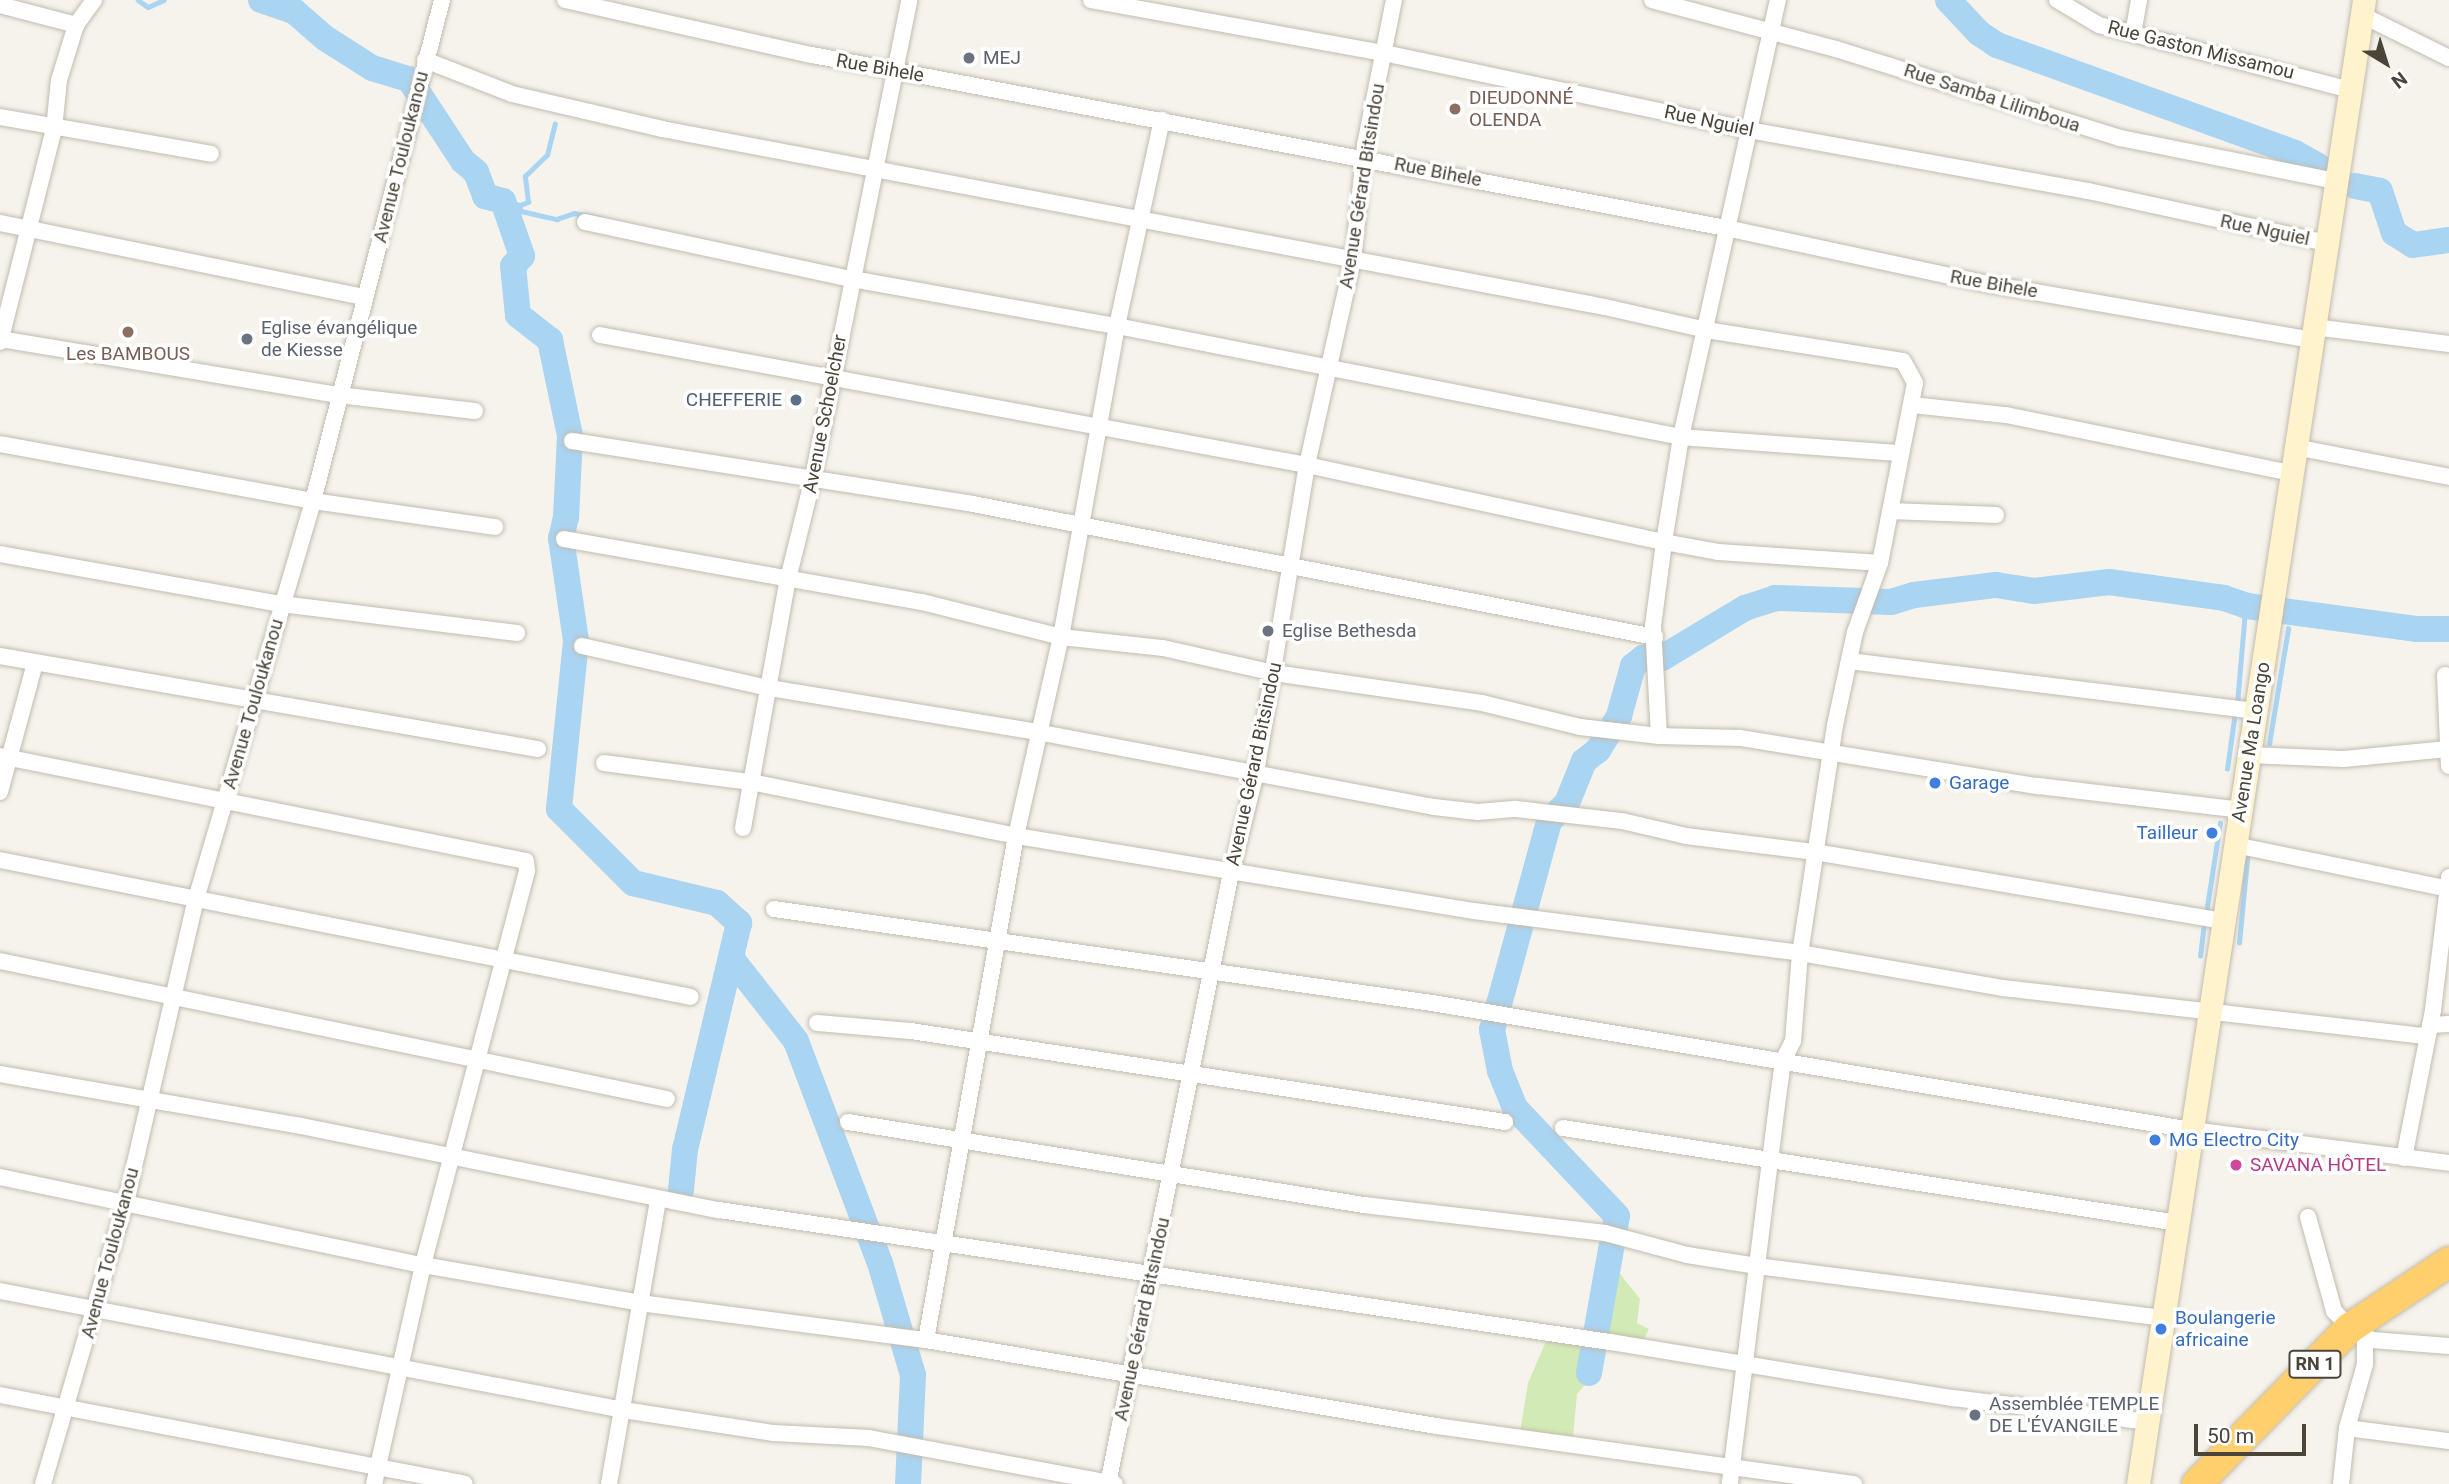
<!DOCTYPE html>
<meta charset="utf-8">
<style>
body{margin:0}
#map{position:relative;width:2449px;height:1484px;overflow:hidden;background:#f6f3ec;font-family:Roboto,sans-serif}
div>[style]{position:absolute}
[style*='--x']{left:calc(var(--x)*1px);top:calc(var(--y)*1px);width:calc(var(--w)*1px);rotate:calc(var(--a)*1deg)}
.green>*{inset:0;background:#d2eab5}
.stream>*{height:4.5px;margin:-2.25px;padding:0 2.25px;transform-origin:2.25px;border-radius:2.25px;background:#a9d4f2}
.river>*{height:26px;margin:-13px;padding:0 13px;transform-origin:13px;border-radius:13px;background:#a9d4f2}
.roads{filter:drop-shadow(0 0 2px #c2bbae) drop-shadow(0 0 2px #c2bbae)}
.street>*{height:16px;margin:-8px;padding:0 8px;transform-origin:8px;border-radius:8px;background:#fff}
.secondary>*{height:23px;margin:-11.5px;padding:0 11.5px;transform-origin:11.5px;border-radius:11.5px;background:#fff3cd}
.highway>*{height:30px;margin:-15px;padding:0 15px;transform-origin:15px;border-radius:15px;background:#ffcf6e}
.dots>*{width:19px;height:19px;translate:-50% -50%;box-sizing:border-box;border:4px solid #fff;border-radius:50%}
span{translate:-50% -50%;white-space:nowrap;text-align:center;line-height:1.15;-webkit-text-stroke:7px #fff;paint-order:stroke}
.shield-label span{padding:2px 5px;background:#fff;border:2px solid;border-radius:5px;-webkit-text-stroke-width:0}
.shield-label{font-size:18px;color:#4b4439;font-weight:700}
.street-label{font-size:19px;color:#4b4439}
.worship-label{font-size:19px;color:#5b616d}
.left{translate:0 -50%;text-align:left}
.education-label{font-size:19px;color:#785e54}
.service-label{font-size:19px;color:#4e5e75}
.right{translate:-100% -50%;text-align:right}
.shop-label{font-size:19px;color:#366cbe}
.hotel-label{font-size:19px;color:#b23c85}
.north{position:absolute;left:2351px;top:28px;width:70px;height:70px;-webkit-text-stroke:5px #fff;paint-order:stroke;rotate:142deg;font-size:19px;font-weight:700;line-height:28px;text-align:center;color:#4b4439}
.north::after{content:'';display:block;margin:auto;width:24px;height:32px;background:#4b4439;clip-path:polygon(50% 0,100% 100%,50% 72%,0 100%)}
.scale{position:absolute;left:2194px;top:1424px;width:112px;height:32px;box-sizing:border-box;border:4px solid #4b4439;border-top:0;padding-left:9px;font-size:21px;line-height:24px;white-space:nowrap;color:#4b4439;-webkit-text-stroke:5px #fff;paint-order:stroke}
</style>
<div id="map">
<div class="green">
<i style="clip-path:polygon(1600px 1268px,1617px 1270px,1640px 1299px,1637px 1323px,1649px 1329px,1640px 1346px,1607px 1340px,1599px 1353px,1586px 1357px,1592px 1377px,1577px 1394px,1573px 1436px,1520px 1432px,1528px 1383px,1550px 1332px,1602px 1328px,1605px 1301px)"></i>
</div>
<div class="stream">
<i style="--x:138;--y:0;--w:12;--a:35"></i>
<i style="--x:148;--y:7;--w:17;--a:-24"></i>
<i style="--x:503;--y:201;--w:17;--a:13"></i>
<i style="--x:520;--y:205;--w:6;--a:81"></i>
<i style="--x:521;--y:211;--w:37;--a:13"></i>
<i style="--x:557;--y:219;--w:18;--a:-19"></i>
<i style="--x:574;--y:213;--w:26;--a:11"></i>
<i style="--x:520;--y:205;--w:9;--a:-21"></i>
<i style="--x:528;--y:202;--w:26;--a:-97"></i>
<i style="--x:525;--y:176;--w:30;--a:-44"></i>
<i style="--x:547;--y:155;--w:32;--a:-76"></i>
<i style="--x:2237;--y:704;--w:93;--a:-85.1"></i>
<i style="--x:2269;--y:744;--w:117;--a:-80.6"></i>
<i style="--x:2227;--y:769;--w:58;--a:-82"></i>
<i style="--x:2206;--y:913;--w:91;--a:-81.2"></i>
<i style="--x:2239;--y:943;--w:93;--a:-84.5"></i>
<i style="--x:2200;--y:956;--w:34;--a:-83"></i>
</div>
<div class="river">
<i style="--x:261;--y:0;--w:36;--a:19"></i>
<i style="--x:295;--y:12;--w:40;--a:41"></i>
<i style="--x:325;--y:38;--w:56;--a:32.6"></i>
<i style="--x:372;--y:68;--w:39;--a:17"></i>
<i style="--x:409;--y:79;--w:98;--a:56.6"></i>
<i style="--x:463;--y:161;--w:17;--a:40"></i>
<i style="--x:476;--y:172;--w:26;--a:69"></i>
<i style="--x:485;--y:196;--w:19;--a:16"></i>
<i style="--x:503;--y:201;--w:58;--a:70.9"></i>
<i style="--x:522;--y:256;--w:13;--a:132"></i>
<i style="--x:513;--y:266;--w:49;--a:84.2"></i>
<i style="--x:518;--y:315;--w:41;--a:38"></i>
<i style="--x:550;--y:340;--w:98;--a:78.2"></i>
<i style="--x:570;--y:436;--w:81;--a:92.8"></i>
<i style="--x:566;--y:517;--w:22;--a:103"></i>
<i style="--x:561;--y:538;--w:104;--a:81.7"></i>
<i style="--x:576;--y:641;--w:169;--a:95.8"></i>
<i style="--x:559;--y:809;--w:105;--a:45"></i>
<i style="--x:633;--y:883;--w:86;--a:13.4"></i>
<i style="--x:717;--y:903;--w:30;--a:42"></i>
<i style="--x:739;--y:923;--w:232;--a:103.4"></i>
<i style="--x:685;--y:1149;--w:41;--a:95.6"></i>
<i style="--x:1948;--y:0;--w:45;--a:46.8"></i>
<i style="--x:1979;--y:33;--w:22;--a:34"></i>
<i style="--x:1997;--y:45;--w:317;--a:19.9"></i>
<i style="--x:2295;--y:153;--w:26;--a:29"></i>
<i style="--x:2355;--y:186;--w:25;--a:11"></i>
<i style="--x:2380;--y:191;--w:44;--a:71.6"></i>
<i style="--x:2394;--y:233;--w:22;--a:32"></i>
<i style="--x:2413;--y:245;--w:36;--a:-8"></i>
<i style="--x:731;--y:958;--w:105;--a:51.9"></i>
<i style="--x:796;--y:1041;--w:237;--a:69.3"></i>
<i style="--x:880;--y:1263;--w:117;--a:73.6"></i>
<i style="--x:913;--y:1375;--w:109;--a:92.6"></i>
<i style="--x:1589;--y:1373;--w:159;--a:-79.9"></i>
<i style="--x:1617;--y:1216;--w:149;--a:-133.4"></i>
<i style="--x:1515;--y:1108;--w:40;--a:-112"></i>
<i style="--x:1500;--y:1071;--w:42;--a:-101"></i>
<i style="--x:1492;--y:1030;--w:217;--a:-74.7"></i>
<i style="--x:1549;--y:821;--w:25;--a:-45"></i>
<i style="--x:1567;--y:803;--w:45;--a:-68"></i>
<i style="--x:1584;--y:761;--w:18;--a:-38"></i>
<i style="--x:1598;--y:750;--w:40;--a:-58"></i>
<i style="--x:1619;--y:716;--w:52;--a:-74.4"></i>
<i style="--x:1633;--y:666;--w:13;--a:-39"></i>
<i style="--x:1643;--y:658;--w:19;--a:0"></i>
<i style="--x:1662;--y:658;--w:97;--a:-31.1"></i>
<i style="--x:1745;--y:608;--w:32;--a:-18"></i>
<i style="--x:1775;--y:598;--w:116;--a:2"></i>
<i style="--x:1891;--y:602;--w:24;--a:-17"></i>
<i style="--x:1914;--y:595;--w:83;--a:-7"></i>
<i style="--x:1996;--y:585;--w:38;--a:9"></i>
<i style="--x:2034;--y:591;--w:76;--a:-6.8"></i>
<i style="--x:2109;--y:582;--w:116;--a:7.9"></i>
<i style="--x:2224;--y:598;--w:24;--a:19"></i>
<i style="--x:2247;--y:606;--w:172;--a:7.7"></i>
<i style="--x:2417;--y:629;--w:32;--a:0"></i>
</div>
<div class="roads">
<div class="street">
<i style="--x:565;--y:0;--w:253;--a:12.6"></i>
<i style="--x:812;--y:55;--w:935;--a:10.72"></i>
<i style="--x:1731;--y:229;--w:263;--a:12.1"></i>
<i style="--x:1988;--y:284;--w:329;--a:9.8"></i>
<i style="--x:1091;--y:0;--w:298;--a:10.3"></i>
<i style="--x:1384;--y:53;--w:373;--a:11.9"></i>
<i style="--x:1749;--y:130;--w:344;--a:10.2"></i>
<i style="--x:2088;--y:191;--w:244;--a:12.3"></i>
<i style="--x:1652;--y:0;--w:190;--a:14.9"></i>
<i style="--x:1836;--y:49;--w:298;--a:17.4"></i>
<i style="--x:2120;--y:138;--w:220;--a:11.3"></i>
<i style="--x:2057;--y:0;--w:49;--a:30.8"></i>
<i style="--x:2099;--y:25;--w:259;--a:14.5"></i>
<i style="--x:0;--y:5;--w:79;--a:14.7"></i>
<i style="--x:2362;--y:15;--w:97;--a:26.3"></i>
<i style="--x:2133;--y:34;--w:35;--a:-80"></i>
<i style="--x:425;--y:60;--w:93;--a:21.3"></i>
<i style="--x:512;--y:94;--w:154;--a:13.1"></i>
<i style="--x:662;--y:129;--w:960;--a:10.69"></i>
<i style="--x:1605;--y:307;--w:104;--a:12.8"></i>
<i style="--x:1706;--y:330;--w:199;--a:8.9"></i>
<i style="--x:1903;--y:361;--w:25;--a:61"></i>
<i style="--x:1915;--y:383;--w:183;--a:101"></i>
<i style="--x:1880;--y:563;--w:73;--a:109.9"></i>
<i style="--x:1855;--y:632;--w:95;--a:102.1"></i>
<i style="--x:1835;--y:725;--w:231;--a:98.7"></i>
<i style="--x:1800;--y:953;--w:88;--a:94.5"></i>
<i style="--x:1793;--y:1041;--w:22;--a:117"></i>
<i style="--x:1783;--y:1061;--w:44;--a:97.8"></i>
<i style="--x:1777;--y:1105;--w:382;--a:97.1"></i>
<i style="--x:0;--y:117;--w:214;--a:9.9"></i>
<i style="--x:585;--y:222;--w:273;--a:12.1"></i>
<i style="--x:852;--y:279;--w:269;--a:10.1"></i>
<i style="--x:1117;--y:326;--w:575;--a:11.13"></i>
<i style="--x:1681;--y:437;--w:220;--a:4.2"></i>
<i style="--x:0;--y:223;--w:371;--a:11.5"></i>
<i style="--x:2314;--y:327;--w:136;--a:7.2"></i>
<i style="--x:600;--y:335;--w:719;--a:10.42"></i>
<i style="--x:1307;--y:465;--w:365;--a:12.2"></i>
<i style="--x:1664;--y:542;--w:56;--a:10.3"></i>
<i style="--x:1719;--y:552;--w:161;--a:3.9"></i>
<i style="--x:0;--y:339;--w:343;--a:9.4"></i>
<i style="--x:338;--y:395;--w:138;--a:6.7"></i>
<i style="--x:0;--y:342;--w:220;--a:-75.8"></i>
<i style="--x:54;--y:129;--w:49;--a:-84.2"></i>
<i style="--x:59;--y:80;--w:58;--a:-72.8"></i>
<i style="--x:76;--y:25;--w:31;--a:-54"></i>
<i style="--x:1912;--y:405;--w:95;--a:6.1"></i>
<i style="--x:2006;--y:415;--w:292;--a:11.5"></i>
<i style="--x:572;--y:441;--w:406;--a:8.9"></i>
<i style="--x:973;--y:504;--w:695;--a:11.04"></i>
<i style="--x:0;--y:444;--w:318;--a:10.3"></i>
<i style="--x:313;--y:501;--w:184;--a:8.1"></i>
<i style="--x:2295;--y:447;--w:157;--a:11"></i>
<i style="--x:1891;--y:511;--w:105;--a:2.2"></i>
<i style="--x:564;--y:539;--w:364;--a:10"></i>
<i style="--x:922;--y:602;--w:143;--a:14.1"></i>
<i style="--x:1061;--y:637;--w:103;--a:6.2"></i>
<i style="--x:1163;--y:648;--w:114;--a:12.7"></i>
<i style="--x:1274;--y:673;--w:210;--a:8.2"></i>
<i style="--x:1482;--y:703;--w:101;--a:13.8"></i>
<i style="--x:1580;--y:727;--w:80;--a:6.5"></i>
<i style="--x:1659;--y:736;--w:81;--a:1.4"></i>
<i style="--x:1740;--y:738;--w:302;--a:9.2"></i>
<i style="--x:2038;--y:786;--w:204;--a:6.7"></i>
<i style="--x:0;--y:554;--w:285;--a:10.1"></i>
<i style="--x:281;--y:604;--w:238;--a:7"></i>
<i style="--x:582;--y:646;--w:192;--a:12.7"></i>
<i style="--x:769;--y:688;--w:272;--a:9.3"></i>
<i style="--x:1037;--y:732;--w:404;--a:10.7"></i>
<i style="--x:1434;--y:807;--w:44;--a:6.5"></i>
<i style="--x:1478;--y:812;--w:38;--a:-5"></i>
<i style="--x:1516;--y:809;--w:107;--a:6.5"></i>
<i style="--x:1622;--y:821;--w:66;--a:13.2"></i>
<i style="--x:1686;--y:836;--w:130;--a:7.1"></i>
<i style="--x:1815;--y:852;--w:415;--a:9.6"></i>
<i style="--x:0;--y:656;--w:546;--a:9.81"></i>
<i style="--x:1849;--y:661;--w:409;--a:7"></i>
<i style="--x:2445;--y:675;--w:91;--a:87.5"></i>
<i style="--x:1659;--y:736;--w:110;--a:-93.1"></i>
<i style="--x:1653;--y:626;--w:85;--a:-82.5"></i>
<i style="--x:1664;--y:542;--w:106;--a:-80.8"></i>
<i style="--x:1681;--y:437;--w:448;--a:-77.5"></i>
<i style="--x:2249;--y:755;--w:95;--a:2.4"></i>
<i style="--x:2344;--y:759;--w:104;--a:-5.5"></i>
<i style="--x:0;--y:756;--w:536;--a:11.29"></i>
<i style="--x:526;--y:861;--w:10;--a:84"></i>
<i style="--x:527;--y:871;--w:407;--a:104.8"></i>
<i style="--x:423;--y:1265;--w:224;--a:102.6"></i>
<i style="--x:604;--y:763;--w:148;--a:7.4"></i>
<i style="--x:751;--y:782;--w:270;--a:11.5"></i>
<i style="--x:1016;--y:836;--w:464;--a:9.3"></i>
<i style="--x:1474;--y:911;--w:329;--a:7.3"></i>
<i style="--x:1800;--y:953;--w:206;--a:9.8"></i>
<i style="--x:2003;--y:988;--w:427;--a:6.5"></i>
<i style="--x:0;--y:792;--w:134;--a:-74.8"></i>
<i style="--x:743;--y:828;--w:253;--a:-79.8"></i>
<i style="--x:788;--y:579;--w:104;--a:-76.1"></i>
<i style="--x:813;--y:478;--w:488;--a:-78.6"></i>
<i style="--x:2235;--y:845;--w:218;--a:11.6"></i>
<i style="--x:0;--y:860;--w:704;--a:11.21"></i>
<i style="--x:774;--y:909;--w:665;--a:8.13"></i>
<i style="--x:1432;--y:1003;--w:771;--a:9.49"></i>
<i style="--x:2192;--y:1130;--w:259;--a:7.3"></i>
<i style="--x:0;--y:961;--w:681;--a:11.69"></i>
<i style="--x:817;--y:1023;--w:94;--a:4.9"></i>
<i style="--x:911;--y:1031;--w:601;--a:8.71"></i>
<i style="--x:2430;--y:1025;--w:19;--a:-3"></i>
<i style="--x:0;--y:1074;--w:305;--a:9.8"></i>
<i style="--x:301;--y:1126;--w:426;--a:11.4"></i>
<i style="--x:719;--y:1210;--w:901;--a:8.43"></i>
<i style="--x:1610;--y:1342;--w:348;--a:9.3"></i>
<i style="--x:1953;--y:1398;--w:196;--a:7"></i>
<i style="--x:848;--y:1122;--w:523;--a:9.14"></i>
<i style="--x:1364;--y:1205;--w:243;--a:6.6"></i>
<i style="--x:1605;--y:1233;--w:85;--a:15"></i>
<i style="--x:1687;--y:1255;--w:71;--a:8.9"></i>
<i style="--x:1757;--y:1266;--w:410;--a:7.3"></i>
<i style="--x:1563;--y:1128;--w:622;--a:8.78"></i>
<i style="--x:2404;--y:1158;--w:151;--a:-78.9"></i>
<i style="--x:2433;--y:1010;--w:134;--a:-83.1"></i>
<i style="--x:0;--y:1177;--w:432;--a:11.8"></i>
<i style="--x:423;--y:1265;--w:220;--a:9.9"></i>
<i style="--x:640;--y:1303;--w:288;--a:7.4"></i>
<i style="--x:926;--y:1340;--w:517;--a:9.57"></i>
<i style="--x:1436;--y:1426;--w:422;--a:7.9"></i>
<i style="--x:2308;--y:1217;--w:98;--a:74.5"></i>
<i style="--x:2334;--y:1311;--w:23;--a:47"></i>
<i style="--x:2350;--y:1328;--w:25;--a:29"></i>
<i style="--x:2372;--y:1340;--w:77;--a:4.5"></i>
<i style="--x:0;--y:1291;--w:634;--a:10.81"></i>
<i style="--x:623;--y:1410;--w:153;--a:8.7"></i>
<i style="--x:774;--y:1433;--w:95;--a:3"></i>
<i style="--x:869;--y:1438;--w:250;--a:10.6"></i>
<i style="--x:926;--y:1340;--w:512;--a:-79.88"></i>
<i style="--x:1016;--y:836;--w:204;--a:-77.3"></i>
<i style="--x:1061;--y:637;--w:316;--a:-79.8"></i>
<i style="--x:1117;--y:326;--w:211;--a:-77.7"></i>
<i style="--x:0;--y:1395;--w:473;--a:10.8"></i>
<i style="--x:2347;--y:1428;--w:103;--a:7.3"></i>
<i style="--x:43;--y:1484;--w:303;--a:-73.7"></i>
<i style="--x:128;--y:1193;--w:302;--a:-77"></i>
<i style="--x:196;--y:899;--w:415;--a:-73.6"></i>
<i style="--x:313;--y:501;--w:517;--a:-75.56"></i>
<i style="--x:609;--y:1484;--w:289;--a:-80.2"></i>
<i style="--x:1108;--y:1484;--w:623;--a:-78.62"></i>
<i style="--x:1231;--y:873;--w:103;--a:-76"></i>
<i style="--x:1256;--y:773;--w:312;--a:-80.6"></i>
<i style="--x:1307;--y:465;--w:210;--a:-77.4"></i>
<i style="--x:1353;--y:260;--w:116;--a:-84"></i>
<i style="--x:1365;--y:145;--w:148;--a:-78.7"></i>
<i style="--x:2341;--y:1484;--w:56;--a:-83.9"></i>
<i style="--x:2347;--y:1428;--w:66;--a:-74.3"></i>
<i style="--x:2365;--y:1364;--w:26;--a:-90"></i>
</div>
<div class="secondary">
<i style="--x:2138;--y:1484;--w:1501;--a:-81.34"></i>
</div>
<div class="highway">
<i style="--x:2197;--y:1484;--w:219;--a:-45.6"></i>
<i style="--x:2350;--y:1328;--w:119;--a:-33.7"></i>
</div>
</div>
<div class="dots">
<i style="left:969px;top:58px;background:#6b7280"></i>
<i style="left:1455px;top:109px;background:#8d6e63"></i>
<i style="left:128px;top:332px;background:#8d6e63"></i>
<i style="left:247px;top:339px;background:#6b7280"></i>
<i style="left:796px;top:400px;background:#5c6f8a"></i>
<i style="left:1268px;top:631px;background:#6b7280"></i>
<i style="left:1935px;top:783px;background:#3f7fe0"></i>
<i style="left:2212px;top:833px;background:#3f7fe0"></i>
<i style="left:2155px;top:1140px;background:#3f7fe0"></i>
<i style="left:2236px;top:1165px;background:#d1479c"></i>
<i style="left:2161px;top:1329px;background:#3f7fe0"></i>
<i style="left:1975px;top:1415px;background:#6b7280"></i>
</div>
<div class="shield-label">
<span style="left:2315px;top:1364px">RN 1</span>
</div>
<div class="street-label">
<span style="left:2201px;top:50px;rotate:14deg">Rue Gaston Missamou</span>
<span style="left:880px;top:68px;rotate:10deg">Rue Bihele</span>
<span style="left:1992px;top:98px;rotate:18deg">Rue Samba Lilimboua</span>
<span style="left:1709px;top:121px;rotate:12deg">Rue Nguiel</span>
<span style="left:401px;top:157px;rotate:-76deg">Avenue Touloukanou</span>
<span style="left:1438px;top:172px;rotate:11deg">Rue Bihele</span>
<span style="left:1362px;top:186px;rotate:-81deg">Avenue Gérard Bitsindou</span>
<span style="left:2265px;top:230px;rotate:12deg">Rue Nguiel</span>
<span style="left:1994px;top:284px;rotate:10deg">Rue Bihele</span>
<span style="left:825px;top:414px;rotate:-79deg">Avenue Schoelcher</span>
<span style="left:253px;top:704px;rotate:-74deg">Avenue Touloukanou</span>
<span style="left:2251px;top:742px;rotate:-81deg">Avenue Ma Loango</span>
<span style="left:1254px;top:764px;rotate:-78deg">Avenue Gérard Bitsindou</span>
<span style="left:110px;top:1253px;rotate:-75deg">Avenue Touloukanou</span>
<span style="left:1142px;top:1319px;rotate:-78deg">Avenue Gérard Bitsindou</span>
</div>
<div class="worship-label">
<span class="left" style="left:983px;top:58px">MEJ</span>
<span class="left" style="left:261px;top:339px">Eglise évangélique<br>de Kiesse</span>
<span class="left" style="left:1282px;top:631px">Eglise Bethesda</span>
<span class="left" style="left:1989px;top:1415px">Assemblée TEMPLE<br>DE L'ÉVANGILE</span>
</div>
<div class="education-label">
<span class="left" style="left:1469px;top:109px">DIEUDONNÉ<br>OLENDA</span>
<span style="left:128px;top:354px">Les BAMBOUS</span>
</div>
<div class="service-label">
<span class="right" style="left:782px;top:400px">CHEFFERIE</span>
</div>
<div class="shop-label">
<span class="left" style="left:1949px;top:783px">Garage</span>
<span class="right" style="left:2198px;top:833px">Tailleur</span>
<span class="left" style="left:2169px;top:1140px">MG Electro City</span>
<span class="left" style="left:2175px;top:1329px">Boulangerie<br>africaine</span>
</div>
<div class="hotel-label">
<span class="left" style="left:2250px;top:1165px">SAVANA HÔTEL</span>
</div>
<div class="north">N</div>
<div class="scale">50 m</div>
</div>
